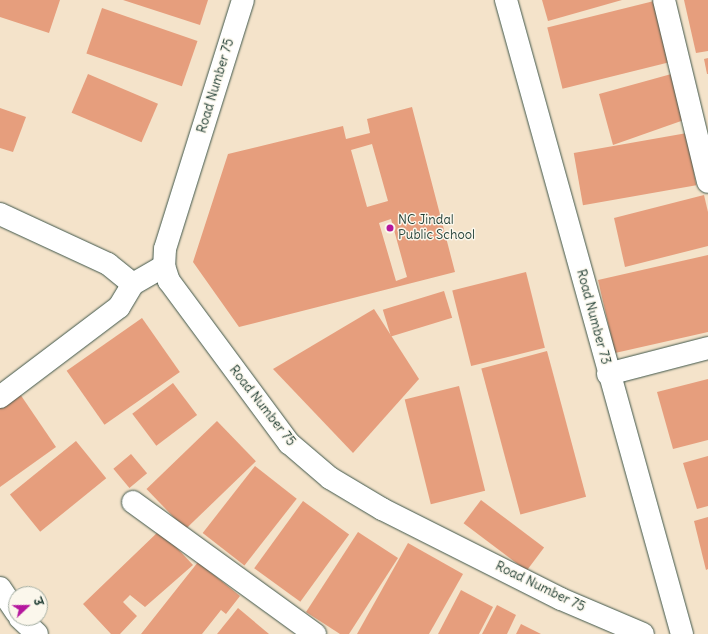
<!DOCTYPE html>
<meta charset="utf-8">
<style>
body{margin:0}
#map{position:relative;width:708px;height:634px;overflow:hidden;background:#f4e3ca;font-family:Delius,"Playpen Sans Deva",sans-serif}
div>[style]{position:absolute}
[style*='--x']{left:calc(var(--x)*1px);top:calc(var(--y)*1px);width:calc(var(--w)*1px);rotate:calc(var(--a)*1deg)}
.building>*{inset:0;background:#e69e7d;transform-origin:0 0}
.roads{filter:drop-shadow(0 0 1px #3f564a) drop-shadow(0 0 1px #3f564a)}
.minor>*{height:22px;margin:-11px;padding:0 11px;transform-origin:11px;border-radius:11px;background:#fff}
.dots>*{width:11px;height:11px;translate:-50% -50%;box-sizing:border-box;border:2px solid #fbf7ec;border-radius:50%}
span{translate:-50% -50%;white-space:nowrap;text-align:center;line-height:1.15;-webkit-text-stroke:3px #fbf7ec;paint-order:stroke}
.street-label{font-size:13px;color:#1f3d34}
.poi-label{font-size:13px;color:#1f3d34}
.left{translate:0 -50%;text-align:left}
.north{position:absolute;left:8px;top:586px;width:40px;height:40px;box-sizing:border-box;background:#fbf7ec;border:1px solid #a3ada2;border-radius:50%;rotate:68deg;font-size:11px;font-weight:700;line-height:16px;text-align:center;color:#1f3d34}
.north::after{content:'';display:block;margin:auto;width:14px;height:18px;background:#b5179e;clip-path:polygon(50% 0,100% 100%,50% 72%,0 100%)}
</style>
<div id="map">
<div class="building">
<i style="clip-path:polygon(0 0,60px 0,49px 33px,0 17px)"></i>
<i style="clip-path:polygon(123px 0,208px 0,200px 25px)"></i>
<i style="clip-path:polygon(542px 0,622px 0,548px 21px)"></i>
<i style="clip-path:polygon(684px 0,708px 0,708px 51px,696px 53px)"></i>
<i style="left:654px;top:1px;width:63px;height:110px;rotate:76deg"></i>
<i style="left:102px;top:8px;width:101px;height:48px;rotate:19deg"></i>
<i style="clip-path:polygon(708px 58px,708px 74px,707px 74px,704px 59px)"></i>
<i style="clip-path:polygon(675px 73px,684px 120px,613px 145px,599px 94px)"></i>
<i style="left:88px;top:74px;width:76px;height:42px;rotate:23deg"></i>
<i style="clip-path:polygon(evenodd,412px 107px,455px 272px,239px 327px,193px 262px,228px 154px,343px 126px,346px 139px,370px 133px,367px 119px,412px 107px,372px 144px,388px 201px,367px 207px,351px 150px,372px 144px,412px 107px,391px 219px,407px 277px,396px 281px,379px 223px,391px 219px)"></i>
<i style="clip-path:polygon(0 108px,26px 117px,13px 152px,0 148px)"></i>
<i style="left:687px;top:133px;width:53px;height:115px;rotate:80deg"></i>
<i style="clip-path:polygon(704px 195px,708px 212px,708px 246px,625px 267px,614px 218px)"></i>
<i style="clip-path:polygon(708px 255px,708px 332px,615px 353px,598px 280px)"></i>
<i style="left:526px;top:272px;width:78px;height:76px;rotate:76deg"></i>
<i style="left:444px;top:291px;width:28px;height:64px;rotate:73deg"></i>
<i style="clip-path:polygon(374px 309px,419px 379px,353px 453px,273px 369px)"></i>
<i style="left:142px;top:318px;width:66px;height:92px;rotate:55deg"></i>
<i style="left:547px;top:351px;width:151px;height:68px;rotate:75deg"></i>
<i style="clip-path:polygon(708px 379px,708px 440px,673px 449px,657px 392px)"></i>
<i style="left:173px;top:383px;width:40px;height:51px;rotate:53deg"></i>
<i style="left:459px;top:386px;width:108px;height:56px;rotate:76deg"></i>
<i style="clip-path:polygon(20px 394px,56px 447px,0 487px,0 408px)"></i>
<i style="left:217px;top:421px;width:56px;height:98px;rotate:46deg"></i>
<i style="left:76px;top:441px;width:48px;height:85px;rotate:51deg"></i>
<i style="left:131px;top:454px;width:25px;height:23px;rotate:50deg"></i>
<i style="clip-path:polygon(708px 456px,708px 506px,697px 509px,683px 463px)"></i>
<i style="left:255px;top:466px;width:53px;height:85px;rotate:38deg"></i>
<i style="left:481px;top:500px;width:79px;height:29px;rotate:37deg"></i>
<i style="left:303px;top:501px;width:57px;height:83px;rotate:36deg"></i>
<i style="clip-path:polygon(708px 517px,708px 569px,706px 570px,694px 521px)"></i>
<i style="clip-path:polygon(160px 530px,193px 565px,145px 607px,130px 595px,123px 602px,137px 616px,120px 634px,111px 634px,83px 604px)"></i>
<i style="clip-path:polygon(358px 532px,398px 558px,349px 634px,340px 634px,306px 612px)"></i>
<i style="clip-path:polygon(408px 543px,463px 574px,429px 634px,357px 634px)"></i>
<i style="clip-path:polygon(198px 562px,240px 596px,226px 614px,221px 610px,202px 634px,141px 634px)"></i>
<i style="clip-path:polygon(461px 590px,493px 607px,479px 634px,438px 634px)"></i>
<i style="clip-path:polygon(497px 605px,516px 615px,507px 634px,482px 634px)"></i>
<i style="clip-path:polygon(238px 608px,269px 634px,217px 634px)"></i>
<i style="clip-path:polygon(521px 624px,541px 634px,516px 634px)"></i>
</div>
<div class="roads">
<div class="minor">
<i style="--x:243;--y:0;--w:261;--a:107.4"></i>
<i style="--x:165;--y:249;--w:17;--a:93"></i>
<i style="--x:164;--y:266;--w:16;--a:72"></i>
<i style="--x:169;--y:281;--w:202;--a:53.5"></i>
<i style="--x:289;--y:443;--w:54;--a:40.5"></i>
<i style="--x:330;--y:478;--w:61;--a:30.8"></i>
<i style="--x:382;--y:509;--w:200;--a:26.7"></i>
<i style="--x:561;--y:599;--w:89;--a:23.1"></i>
<i style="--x:506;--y:0;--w:658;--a:74.49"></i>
<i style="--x:664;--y:0;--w:187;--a:76.4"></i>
<i style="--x:0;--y:214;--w:119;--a:24.8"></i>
<i style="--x:108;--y:264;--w:32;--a:39"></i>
<i style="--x:608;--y:374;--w:103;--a:-14.6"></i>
<i style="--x:0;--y:397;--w:149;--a:-37.1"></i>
<i style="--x:119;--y:307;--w:27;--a:-59"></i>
<i style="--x:133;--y:284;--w:36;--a:-30"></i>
<i style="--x:133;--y:502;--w:225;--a:36"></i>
<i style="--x:0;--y:588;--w:29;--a:56"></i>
<i style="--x:20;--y:618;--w:23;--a:43"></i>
</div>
</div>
<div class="dots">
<i style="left:390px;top:228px;background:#b5179e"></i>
</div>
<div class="street-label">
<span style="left:216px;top:86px;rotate:-73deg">Road Number 75</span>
<span style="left:593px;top:317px;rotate:75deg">Road Number 73</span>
<span style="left:262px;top:406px;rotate:52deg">Road Number 75</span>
<span style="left:540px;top:587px;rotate:26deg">Road Number 75</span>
</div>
<div class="poi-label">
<span class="left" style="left:398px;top:228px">NC Jindal<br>Public School</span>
</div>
<div class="north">उ</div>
</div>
